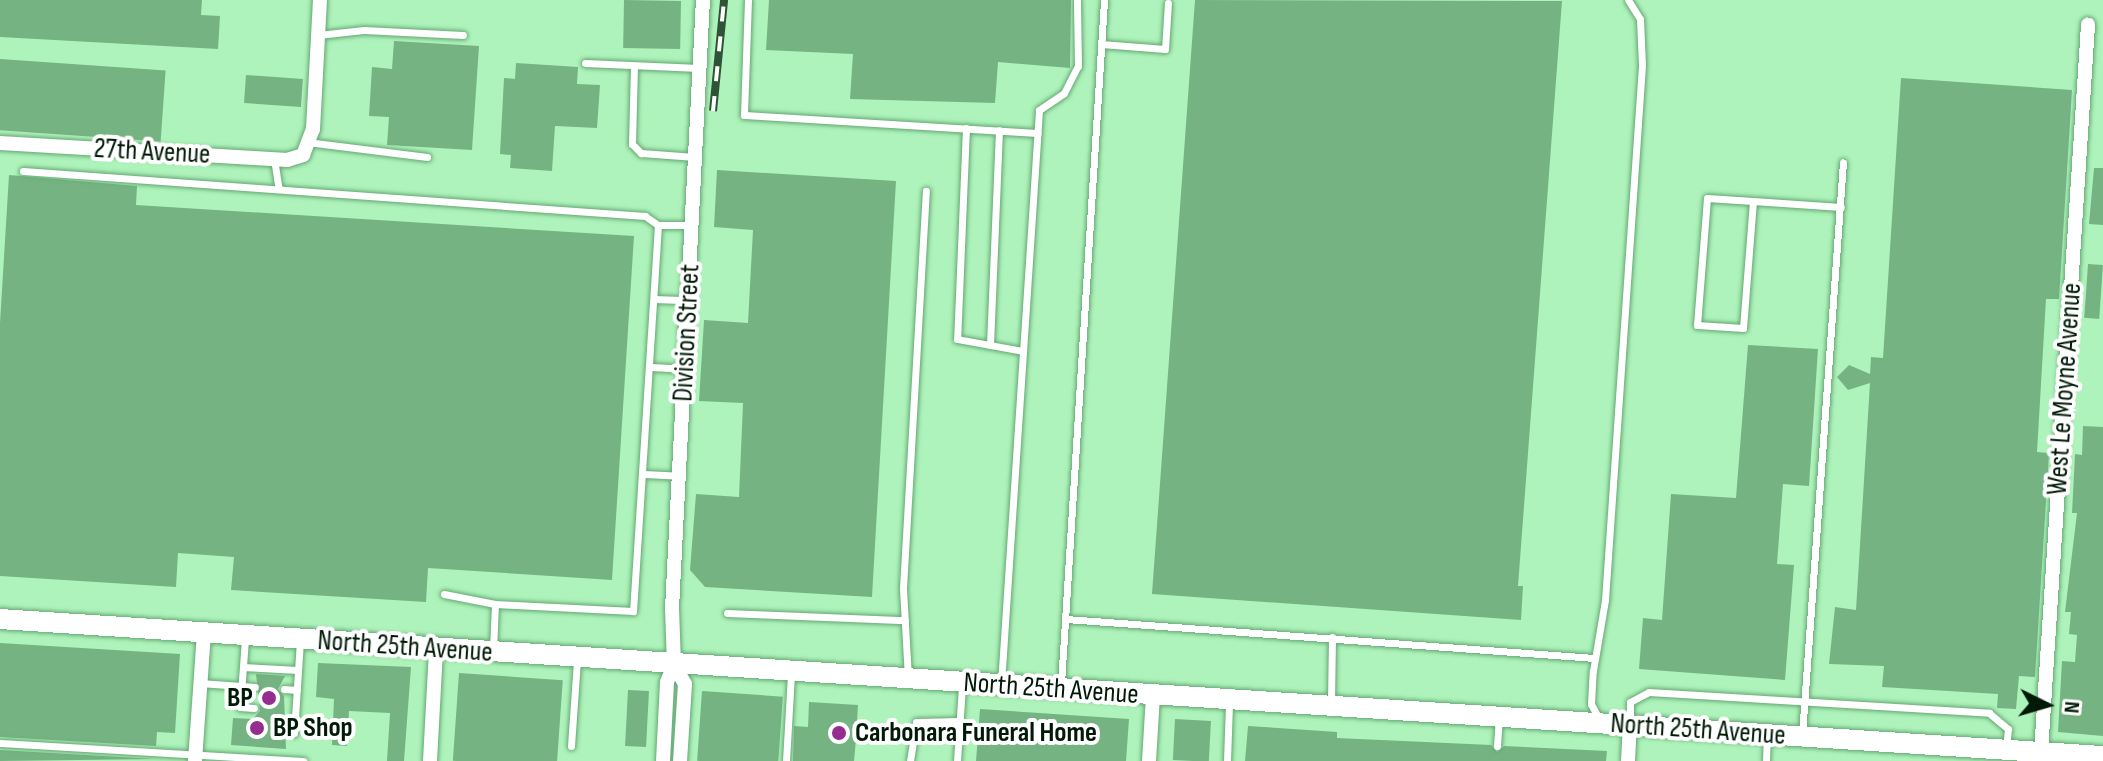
<!DOCTYPE html>
<style>
body{margin:0}
#map{position:relative;width:2103px;height:761px;overflow:hidden;background:#aef3bb;font-family:"Sofia Sans Condensed",sans-serif}
div>[style]{position:absolute}
[style*='--x']{left:calc(var(--x)*1px);top:calc(var(--y)*1px);width:calc(var(--w)*1px);rotate:calc(var(--a)*1deg)}
.building>*{inset:0;background:#76b383;transform-origin:0 0}
.roads{filter:drop-shadow(0 0 2px #64a773) drop-shadow(0 0 2px #64a773)}
.lane>*{height:7px;margin:-3.5px;padding:0 3.5px;transform-origin:3.5px;border-radius:3.5px;background:#fff}
.street>*{height:14px;margin:-7px;padding:0 7px;transform-origin:7px;border-radius:7px;background:#fff}
.secondary>*{height:20px;margin:-10px;padding:0 10px;transform-origin:10px;border-radius:10px;background:#fff}
.rail>*{height:8px;margin-top:-4px;transform-origin:0;background:repeating-linear-gradient(90deg,#fff 0 15px,#2e5336 0 30px);box-sizing:border-box;border-block:2px solid #2e5336}
.dots>*{width:22px;height:22px;translate:-50% -50%;box-sizing:border-box;border:4px solid #fff;border-radius:50%}
span{translate:-50% -50%;white-space:nowrap;text-align:center;line-height:1.15;-webkit-text-stroke:8px #fff;paint-order:stroke}
.street-label{font-size:28px;color:#011a07}
.poi-label{font-size:28px;color:#011a07;font-weight:700}
.right{translate:-100% -50%;text-align:right}
.left{translate:0 -50%;text-align:left}
.north{position:absolute;left:2007px;top:665px;width:80px;height:80px;-webkit-text-stroke:6px #fff;paint-order:stroke;rotate:95deg;font-size:22px;font-weight:700;line-height:32px;text-align:center;color:#011a07}
.north::after{content:'';display:block;margin:auto;width:28px;height:36px;background:#011a07;clip-path:polygon(50% 0,100% 100%,50% 72%,0 100%)}
</style>
<div id="map">
<div class="building">
<i style="clip-path:polygon(0 0,202px 0,201px 15px,220px 16px,218px 49px,0 37px)"></i>
<i style="left:624px;top:0;width:57px;height:48px;rotate:1deg"></i>
<i style="clip-path:polygon(769px 0,1071px 0,1070px 68px,998px 62px,995px 103px,850px 99px,853px 54px,766px 50px)"></i>
<i style="clip-path:polygon(1195px 0,1562px 1px,1518px 586px,1523px 586px,1521px 620px,1152px 594px)"></i>
<i style="clip-path:polygon(394px 41px,479px 46px,472px 150px,387px 145px,389px 117px,369px 116px,372px 67px,392px 69px)"></i>
<i style="left:0;top:59px;width:166px;height:71px;rotate:4deg"></i>
<i style="clip-path:polygon(516px 63px,578px 67px,577px 84px,600px 85px,597px 128px,555px 126px,552px 171px,510px 168px,511px 155px,500px 154px,504px 78px,515px 79px)"></i>
<i style="left:246px;top:75px;width:57px;height:28px;rotate:4deg"></i>
<i style="clip-path:polygon(1901px 78px,2072px 90px,2059px 299px,2046px 299px,2037px 452px,2049px 453px,2035px 677px,2019px 676px,2016px 709px,1997px 708px,1998px 694px,1882px 687px,1884px 666px,1829px 664px,1835px 607px,1856px 610px,1870px 383px,1848px 390px,1837px 377px,1849px 365px,1870px 374px,1871px 357px,1883px 358px)"></i>
<i style="clip-path:polygon(2094px 168px,2103px 168px,2103px 225px,2089px 224px)"></i>
<i style="clip-path:polygon(717px 170px,896px 181px,872px 597px,705px 587px,690px 570px,696px 494px,739px 497px,743px 403px,699px 401px,704px 320px,748px 323px,753px 230px,714px 227px)"></i>
<i style="clip-path:polygon(9px 175px,137px 186px,136px 205px,634px 236px,612px 580px,428px 568px,426px 602px,231px 590px,234px 557px,178px 553px,176px 587px,0 576px,0 323px)"></i>
<i style="left:2088px;top:264px;width:15px;height:54px;rotate:4deg"></i>
<i style="clip-path:polygon(1748px 345px,1818px 349px,1809px 486px,1783px 484px,1777px 564px,1794px 565px,1785px 680px,1639px 669px,1643px 618px,1662px 620px,1671px 494px,1736px 498px)"></i>
<i style="clip-path:polygon(2083px 426px,2103px 427px,2103px 736px,2058px 732px,2062px 661px,2075px 662px,2077px 635px,2069px 634px,2071px 612px,2065px 612px,2077px 513px,2072px 513px,2075px 454px,2082px 455px)"></i>
<i style="clip-path:polygon(0 643px,180px 654px,175px 733px,157px 732px,156px 746px,0 737px)"></i>
<i style="clip-path:polygon(318px 663px,411px 667px,404px 761px,387px 761px,390px 713px,349px 711px,347px 746px,332px 745px,334px 699px,316px 697px)"></i>
<i style="left:459px;top:673px;width:104px;height:88px;rotate:4deg"></i>
<i style="clip-path:polygon(256px 674px,285px 676px,278px 689px,284px 696px,286px 749px,231px 745px,233px 718px,253px 719px,260px 711px)"></i>
<i style="left:628px;top:690px;width:21px;height:56px;rotate:3deg"></i>
<i style="left:702px;top:691px;width:81px;height:70px;rotate:4deg"></i>
<i style="clip-path:polygon(809px 702px,858px 705px,857px 723px,882px 725px,881px 741px,856px 739px,854px 761px,793px 761px,794px 726px,808px 727px)"></i>
<i style="clip-path:polygon(980px 709px,1129px 719px,1126px 761px,976px 761px)"></i>
<i style="left:1175px;top:719px;width:36px;height:41px;rotate:3deg"></i>
<i style="clip-path:polygon(1248px 726px,1337px 732px,1337px 738px,1491px 745px,1497px 752px,1504px 746px,1607px 751px,1606px 761px,1245px 761px)"></i>
<i style="clip-path:polygon(0 750px,155px 759px,0 761px)"></i>
</div>
<div class="roads">
<div class="lane">
<i style="--x:748;--y:0;--w:115;--a:92"></i>
<i style="--x:744;--y:115;--w:294;--a:3.5"></i>
<i style="--x:318;--y:35;--w:46;--a:-6.2"></i>
<i style="--x:364;--y:30;--w:99;--a:2.9"></i>
<i style="--x:1101;--y:44;--w:64;--a:4.5"></i>
<i style="--x:1165;--y:49;--w:46;--a:-86.3"></i>
<i style="--x:585;--y:63;--w:114;--a:2.5"></i>
<i style="--x:634;--y:66;--w:78;--a:91.5"></i>
<i style="--x:632;--y:144;--w:13;--a:45"></i>
<i style="--x:641;--y:153;--w:54;--a:4.2"></i>
<i style="--x:966;--y:128;--w:211;--a:92.4"></i>
<i style="--x:957;--y:339;--w:67;--a:10.3"></i>
<i style="--x:307;--y:142;--w:121;--a:7.1"></i>
<i style="--x:274;--y:159;--w:30;--a:81"></i>
<i style="--x:23;--y:171;--w:624;--a:4.14"></i>
<i style="--x:645;--y:216;--w:16;--a:35"></i>
<i style="--x:658;--y:225;--w:387;--a:93.7"></i>
<i style="--x:633;--y:611;--w:138;--a:-177.1"></i>
<i style="--x:495;--y:604;--w:52;--a:-168.9"></i>
<i style="--x:1753;--y:201;--w:127;--a:94.5"></i>
<i style="--x:1743;--y:328;--w:46;--a:-176.3"></i>
<i style="--x:1697;--y:325;--w:127;--a:-85.5"></i>
<i style="--x:1707;--y:198;--w:46;--a:3.7"></i>
<i style="--x:1753;--y:201;--w:88;--a:3.9"></i>
<i style="--x:658;--y:225;--w:34;--a:0"></i>
<i style="--x:654;--y:299;--w:34;--a:2"></i>
<i style="--x:990;--y:345;--w:215;--a:-87.6"></i>
<i style="--x:651;--y:367;--w:33;--a:3"></i>
<i style="--x:644;--y:474;--w:35;--a:3"></i>
<i style="--x:727;--y:613;--w:178;--a:2.3"></i>
<i style="--x:1066;--y:619;--w:530;--a:4.22"></i>
<i style="--x:245;--y:639;--w:68;--a:94.2"></i>
<i style="--x:240;--y:707;--w:14;--a:4"></i>
<i style="--x:493;--y:650;--w:46;--a:-87.5"></i>
<i style="--x:243;--y:667;--w:55;--a:3.1"></i>
<i style="--x:908;--y:678;--w:90;--a:-93.2"></i>
<i style="--x:903;--y:588;--w:398;--a:-86.7"></i>
<i style="--x:200;--y:683;--w:55;--a:4.2"></i>
<i style="--x:1001;--y:684;--w:575;--a:-86.21"></i>
<i style="--x:1039;--y:110;--w:30;--a:-34"></i>
<i style="--x:1064;--y:93;--w:30;--a:-63"></i>
<i style="--x:1078;--y:66;--w:66;--a:-90.9"></i>
<i style="--x:1061;--y:684;--w:685;--a:-86.4"></i>
<i style="--x:284;--y:689;--w:13;--a:4"></i>
<i style="--x:1331;--y:702;--w:65;--a:-89.1"></i>
<i style="--x:1599;--y:719;--w:17;--a:-118"></i>
<i style="--x:1591;--y:704;--w:33;--a:-87"></i>
<i style="--x:1593;--y:671;--w:72;--a:-80.4"></i>
<i style="--x:1605;--y:600;--w:536;--a:-86.04"></i>
<i style="--x:1642;--y:65;--w:46;--a:-92.5"></i>
<i style="--x:1640;--y:19;--w:22;--a:-122"></i>
<i style="--x:1630;--y:722;--w:20;--a:-90"></i>
<i style="--x:1630;--y:702;--w:21;--a:-28"></i>
<i style="--x:1649;--y:692;--w:341;--a:3.5"></i>
<i style="--x:1989;--y:713;--w:25;--a:40"></i>
<i style="--x:2008;--y:729;--w:19;--a:96"></i>
<i style="--x:294;--y:733;--w:92;--a:-86.3"></i>
<i style="--x:1802;--y:735;--w:574;--a:-85.91"></i>
<i style="--x:0;--y:743;--w:304;--a:3.4"></i>
<i style="--x:571;--y:746;--w:85;--a:-86"></i>
<i style="--x:1497;--y:746;--w:27;--a:-86"></i>
<i style="--x:786;--y:761;--w:88;--a:-86.7"></i>
<i style="--x:910;--y:761;--w:39;--a:-81"></i>
<i style="--x:916;--y:722;--w:44;--a:-1.3"></i>
<i style="--x:957;--y:761;--w:75;--a:-86.2"></i>
<i style="--x:1227;--y:761;--w:58;--a:-88"></i>
<i style="--x:1766;--y:761;--w:24;--a:-88"></i>
</div>
<div class="street">
<i style="--x:0;--y:143;--w:288;--a:3.4"></i>
<i style="--x:287;--y:160;--w:17;--a:-17"></i>
<i style="--x:303;--y:155;--w:28;--a:-69"></i>
<i style="--x:313;--y:129;--w:129;--a:-86.9"></i>
<i style="--x:674;--y:665;--w:22;--a:60"></i>
<i style="--x:685;--y:684;--w:77;--a:93.7"></i>
<i style="--x:2041;--y:752;--w:729;--a:-86.3"></i>
<i style="--x:195;--y:761;--w:128;--a:-86"></i>
<i style="--x:430;--y:761;--w:112;--a:-86.9"></i>
<i style="--x:663;--y:761;--w:79;--a:-87.1"></i>
<i style="--x:667;--y:682;--w:18;--a:-68"></i>
<i style="--x:674;--y:665;--w:56;--a:-92"></i>
<i style="--x:672;--y:609;--w:610;--a:-87.09"></i>
<i style="--x:1149;--y:761;--w:65;--a:-86.5"></i>
<i style="--x:1628;--y:761;--w:35;--a:-87"></i>
</div>
<div class="secondary">
<i style="--x:0;--y:619;--w:2107;--a:3.73"></i>
</div>
</div>
<div class="rail">
<i style="--x:713;--y:111;--w:112;--a:-84.3"></i>
</div>
<div class="dots">
<i style="left:269px;top:698px;background:#952c90"></i>
<i style="left:257px;top:728px;background:#952c90"></i>
<i style="left:839px;top:733px;background:#952c90"></i>
</div>
<div class="street-label">
<span style="left:152px;top:152px;rotate:3deg">27th Avenue</span>
<span style="left:687px;top:333px;rotate:-87deg">Division Street</span>
<span style="left:2065px;top:389px;rotate:-86deg">West Le Moyne Avenue</span>
<span style="left:405px;top:647px;rotate:4deg">North 25th Avenue</span>
<span style="left:1051px;top:689px;rotate:4deg">North 25th Avenue</span>
<span style="left:1698px;top:730px;rotate:4deg">North 25th Avenue</span>
</div>
<div class="poi-label">
<span class="right" style="left:253px;top:698px">BP</span>
<span class="left" style="left:273px;top:728px">BP Shop</span>
<span class="left" style="left:855px;top:733px">Carbonara Funeral Home</span>
</div>
<div class="north">N</div>
</div>
